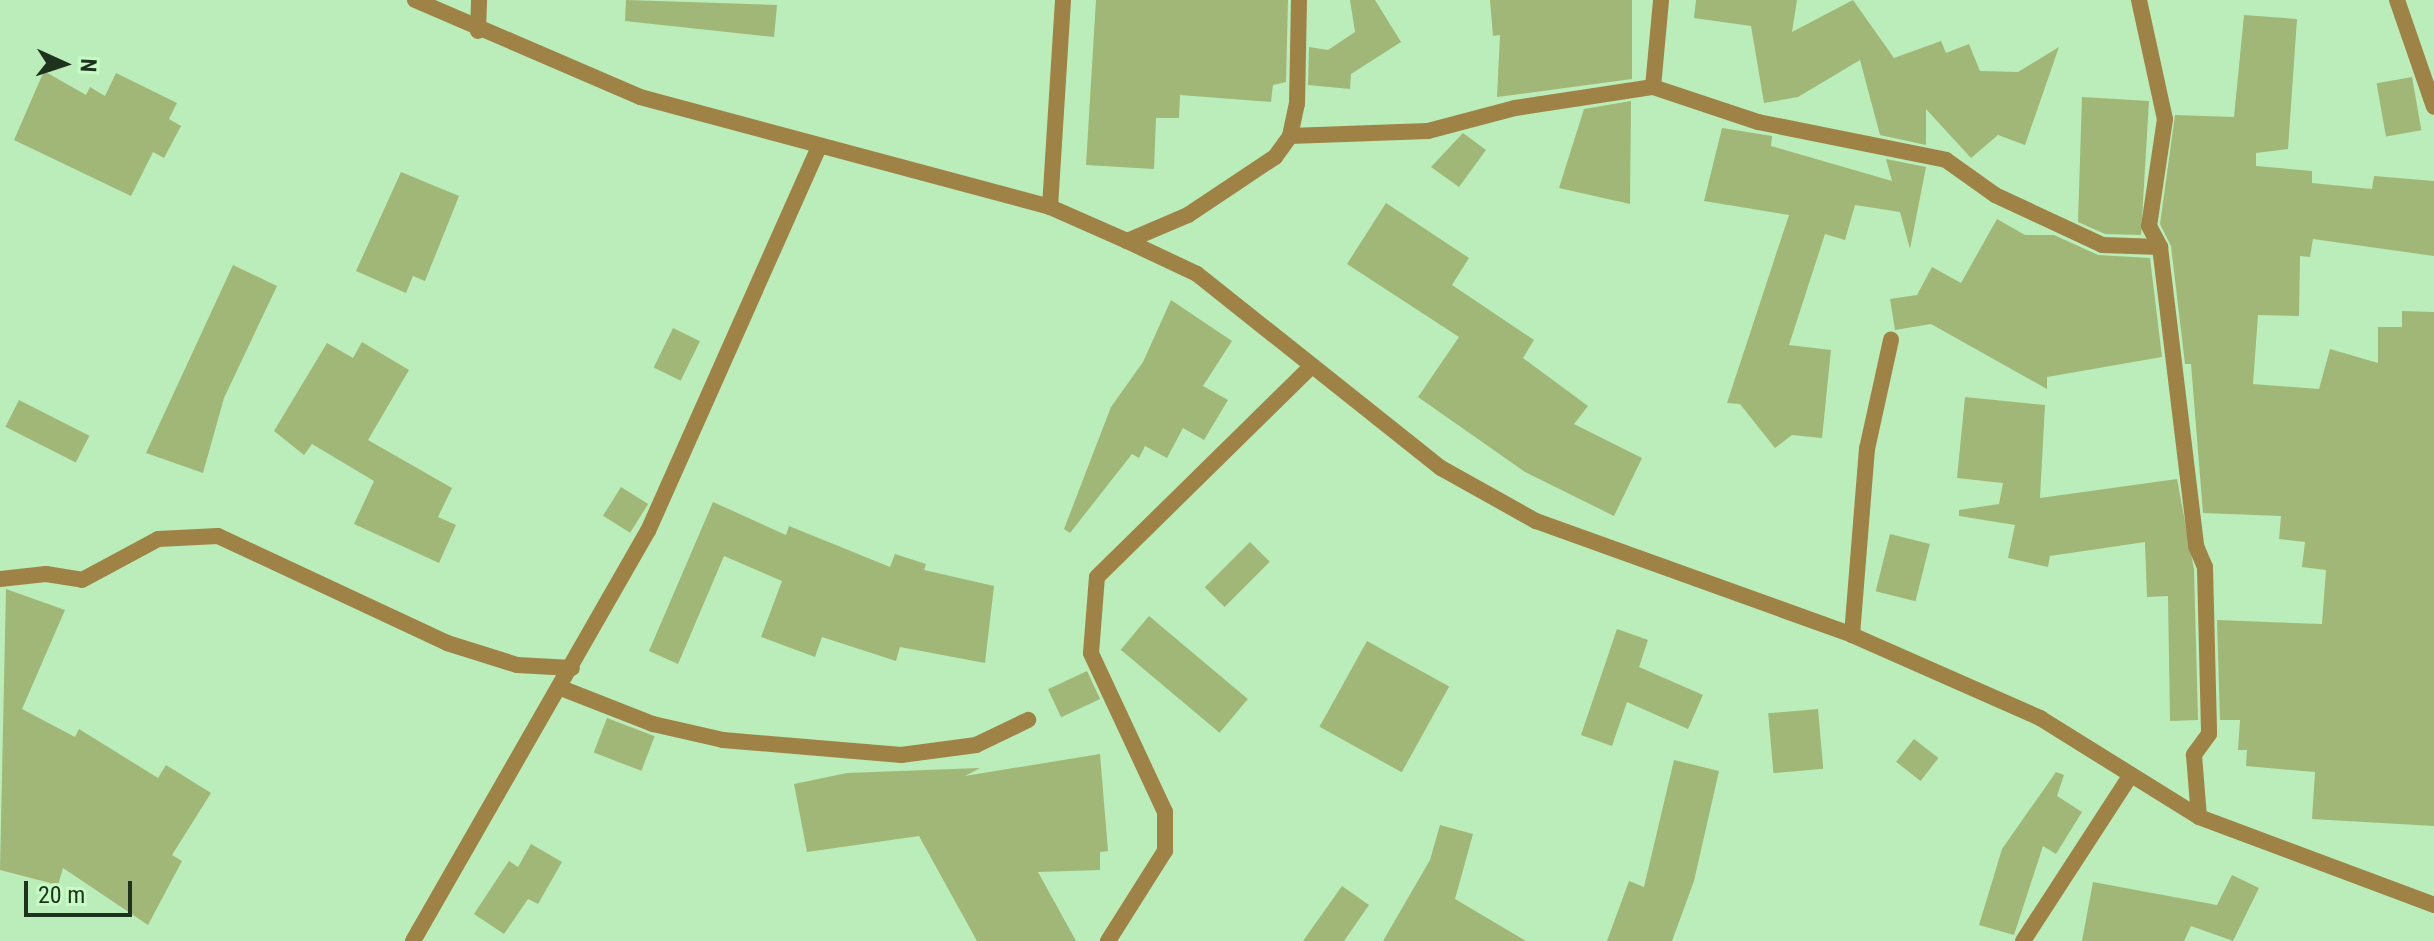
<!DOCTYPE html>
<style>
body{margin:0}
#map{position:relative;width:2434px;height:941px;overflow:hidden;background:#baedb9;font-family:"Roboto Condensed",sans-serif}
div>[style]{position:absolute}
[style*='--x']{left:calc(var(--x)*1px);top:calc(var(--y)*1px);width:calc(var(--w)*1px);rotate:calc(var(--a)*1deg)}
.building>*{inset:0;background:#a1b778;transform-origin:0 0}
.minor>*{height:16px;margin:-8px;padding:0 8px;transform-origin:8px;border-radius:8px;background:#9f8246}
.tertiary>*{height:16px;margin:-8px;padding:0 8px;transform-origin:8px;border-radius:8px;background:#9f8246}
span{translate:-50% -50%;white-space:nowrap;text-align:center;line-height:1.15;-webkit-text-stroke:8px #c7fbc6;paint-order:stroke}
.north{position:absolute;left:24px;top:24px;width:80px;height:80px;-webkit-text-stroke:6px #c7fbc6;paint-order:stroke;rotate:93deg;font-size:22px;font-weight:700;line-height:32px;text-align:center;color:#1e321e}
.north::after{content:'';display:block;margin:auto;width:28px;height:36px;background:#1e321e;clip-path:polygon(50% 0,100% 100%,50% 72%,0 100%)}
.scale{position:absolute;left:24px;top:881px;width:108px;height:36px;box-sizing:border-box;border:4px solid #1e321e;border-top:0;padding-left:10px;font-size:24px;line-height:28px;white-space:nowrap;color:#1e321e;-webkit-text-stroke:6px #c7fbc6;paint-order:stroke}
</style>
<div id="map">
<div class="building">
<i style="clip-path:polygon(626px 0,777px 5px,774px 37px,625px 21px)"></i>
<i style="clip-path:polygon(1096px 0,1288px 0,1286px 82px,1273px 85px,1271px 102px,1180px 95px,1179px 118px,1156px 118px,1154px 169px,1086px 165px)"></i>
<i style="clip-path:polygon(1350px 0,1375px 0,1401px 42px,1351px 74px,1350px 89px,1308px 85px,1309px 47px,1328px 50px,1355px 32px)"></i>
<i style="clip-path:polygon(1490px 0,1632px 0,1632px 79px,1497px 97px,1500px 35px,1493px 36px)"></i>
<i style="clip-path:polygon(1696px 0,1797px 0,1792px 32px,1853px 0,1894px 58px,1941px 41px,1946px 53px,1969px 44px,1980px 71px,2018px 72px,2059px 47px,2025px 145px,1998px 135px,1971px 158px,1926px 109px,1926px 145px,1880px 135px,1860px 60px,1798px 97px,1764px 103px,1751px 26px,1694px 18px)"></i>
<i style="clip-path:polygon(2244px 15px,2297px 19px,2288px 149px,2256px 153px,2256px 166px,2312px 171px,2312px 183px,2372px 189px,2374px 176px,2434px 181px,2434px 256px,2313px 239px,2310px 257px,2300px 256px,2299px 316px,2258px 315px,2253px 384px,2319px 389px,2330px 349px,2378px 363px,2378px 327px,2402px 327px,2402px 311px,2434px 312px,2434px 826px,2312px 819px,2315px 772px,2246px 766px,2247px 750px,2238px 750px,2240px 720px,2220px 720px,2217px 620px,2322px 624px,2326px 570px,2302px 567px,2305px 542px,2279px 539px,2281px 516px,2203px 513px,2191px 364px,2185px 364px,2171px 246px,2160px 224px,2175px 115px,2234px 117px)"></i>
<i style="clip-path:polygon(44px 71px,86px 95px,90px 87px,105px 96px,116px 73px,177px 103px,169px 119px,181px 126px,164px 158px,153px 152px,131px 196px,14px 140px)"></i>
<i style="left:2412px;top:77px;width:54px;height:36px;rotate:80deg"></i>
<i style="clip-path:polygon(2082px 97px,2149px 101px,2141px 235px,2105px 234px,2078px 222px)"></i>
<i style="clip-path:polygon(1631px 101px,1630px 204px,1559px 188px,1584px 109px)"></i>
<i style="clip-path:polygon(1722px 128px,1772px 136px,1771px 146px,1892px 181px,1886px 159px,1926px 167px,1910px 249px,1900px 212px,1855px 205px,1845px 240px,1825px 234px,1789px 345px,1831px 350px,1822px 438px,1792px 435px,1775px 448px,1740px 404px,1727px 403px,1789px 215px,1704px 201px)"></i>
<i style="clip-path:polygon(1463px 133px,1486px 150px,1459px 187px,1431px 167px)"></i>
<i style="clip-path:polygon(401px 172px,459px 196px,425px 281px,413px 276px,406px 293px,356px 271px)"></i>
<i style="clip-path:polygon(1386px 203px,1469px 258px,1452px 285px,1534px 340px,1523px 358px,1588px 406px,1574px 424px,1642px 458px,1614px 516px,1525px 472px,1418px 397px,1459px 337px,1347px 264px)"></i>
<i style="clip-path:polygon(1997px 219px,2025px 235px,2054px 235px,2098px 255px,2150px 258px,2162px 357px,2047px 377px,2047px 389px,1931px 324px,1895px 330px,1890px 299px,1917px 295px,1932px 267px,1961px 283px)"></i>
<i style="clip-path:polygon(233px 265px,277px 286px,224px 398px,203px 473px,146px 453px)"></i>
<i style="clip-path:polygon(1171px 300px,1232px 341px,1203px 386px,1228px 400px,1204px 440px,1183px 428px,1167px 458px,1145px 446px,1139px 458px,1132px 454px,1070px 533px,1064px 529px,1111px 407px,1143px 362px)"></i>
<i style="left:673px;top:328px;width:30px;height:44px;rotate:26deg"></i>
<i style="clip-path:polygon(362px 342px,409px 370px,368px 440px,452px 488px,438px 517px,456px 525px,439px 563px,354px 524px,374px 481px,312px 444px,304px 455px,274px 431px,327px 343px,353px 358px)"></i>
<i style="clip-path:polygon(1965px 397px,2045px 405px,2040px 498px,2177px 479px,2194px 569px,2198px 720px,2170px 721px,2168px 596px,2147px 597px,2145px 542px,2050px 556px,2048px 567px,2008px 558px,2015px 525px,1959px 516px,1959px 510px,1999px 504px,2003px 483px,1957px 478px)"></i>
<i style="left:19px;top:400px;width:79px;height:30px;rotate:27deg"></i>
<i style="left:621px;top:487px;width:32px;height:34px;rotate:32deg"></i>
<i style="clip-path:polygon(713px 502px,786px 535px,789px 526px,890px 567px,895px 554px,926px 564px,924px 570px,994px 586px,985px 663px,900px 647px,896px 661px,822px 637px,815px 657px,761px 637px,782px 581px,724px 556px,678px 664px,649px 651px)"></i>
<i style="left:1890px;top:534px;width:41px;height:59px;rotate:14deg"></i>
<i style="left:1250px;top:542px;width:28px;height:64px;rotate:45deg"></i>
<i style="clip-path:polygon(6px 589px,65px 610px,22px 709px,75px 737px,79px 729px,158px 778px,166px 765px,211px 793px,172px 855px,182px 861px,148px 925px,63px 868px,58px 885px,0 870px)"></i>
<i style="left:1149px;top:616px;width:129px;height:44px;rotate:40deg"></i>
<i style="clip-path:polygon(1617px 629px,1648px 640px,1639px 667px,1703px 695px,1688px 729px,1627px 702px,1612px 746px,1581px 735px)"></i>
<i style="left:1367px;top:641px;width:94px;height:98px;rotate:29deg"></i>
<i style="left:1087px;top:671px;width:31px;height:43px;rotate:65deg"></i>
<i style="left:1818px;top:709px;width:60px;height:50px;rotate:85deg"></i>
<i style="left:607px;top:718px;width:51px;height:37px;rotate:21deg"></i>
<i style="left:1914px;top:739px;width:31px;height:29px;rotate:38deg"></i>
<i style="clip-path:polygon(1100px 754px,1108px 851px,1100px 852px,1100px 870px,1038px 872px,1076px 941px,977px 941px,919px 836px,807px 852px,794px 784px,847px 773px,980px 768px,965px 776px)"></i>
<i style="clip-path:polygon(1674px 760px,1719px 771px,1694px 881px,1672px 941px,1607px 941px,1629px 881px,1644px 887px)"></i>
<i style="clip-path:polygon(2056px 772px,2064px 775px,2057px 796px,2082px 812px,2056px 854px,2043px 846px,2014px 935px,1979px 925px,2002px 849px)"></i>
<i style="clip-path:polygon(1440px 825px,1473px 834px,1455px 899px,1526px 941px,1383px 941px,1430px 860px)"></i>
<i style="clip-path:polygon(531px 844px,562px 862px,538px 904px,528px 899px,504px 934px,474px 914px,509px 861px,518px 867px)"></i>
<i style="clip-path:polygon(2232px 875px,2259px 888px,2233px 941px,2191px 926px,2184px 941px,2082px 941px,2093px 882px,2217px 905px)"></i>
<i style="clip-path:polygon(1342px 886px,1369px 905px,1344px 941px,1303px 941px)"></i>
</div>
<div class="minor">
<i style="--x:2139;--y:0;--w:122;--a:77.7"></i>
<i style="--x:2165;--y:119;--w:108;--a:98.5"></i>
<i style="--x:2149;--y:226;--w:24;--a:62"></i>
<i style="--x:2160;--y:247;--w:301;--a:83.1"></i>
<i style="--x:2196;--y:546;--w:23;--a:67"></i>
<i style="--x:2205;--y:567;--w:167;--a:88.6"></i>
<i style="--x:2209;--y:734;--w:26;--a:126"></i>
<i style="--x:2194;--y:755;--w:62;--a:85.4"></i>
<i style="--x:2397;--y:0;--w:113;--a:70.9"></i>
<i style="--x:478;--y:31;--w:31;--a:-88"></i>
<i style="--x:1653;--y:87;--w:87;--a:-84.7"></i>
<i style="--x:1290;--y:136;--w:138;--a:-2.1"></i>
<i style="--x:1428;--y:131;--w:90;--a:-14.8"></i>
<i style="--x:1515;--y:108;--w:140;--a:-8.7"></i>
<i style="--x:1653;--y:87;--w:111;--a:18.4"></i>
<i style="--x:1758;--y:122;--w:192;--a:11.4"></i>
<i style="--x:1946;--y:160;--w:60;--a:35.5"></i>
<i style="--x:1995;--y:195;--w:118;--a:25"></i>
<i style="--x:2102;--y:245;--w:58;--a:2"></i>
<i style="--x:1050;--y:207;--w:207;--a:-86.4"></i>
<i style="--x:1127;--y:241;--w:66;--a:-23.1"></i>
<i style="--x:1188;--y:215;--w:105;--a:-33.7"></i>
<i style="--x:1275;--y:157;--w:26;--a:-54"></i>
<i style="--x:1290;--y:136;--w:33;--a:-78"></i>
<i style="--x:1297;--y:104;--w:104;--a:-88.9"></i>
<i style="--x:0;--y:579;--w:46;--a:-6.2"></i>
<i style="--x:46;--y:574;--w:36;--a:9"></i>
<i style="--x:82;--y:580;--w:86;--a:-28.3"></i>
<i style="--x:158;--y:539;--w:60;--a:-2.9"></i>
<i style="--x:218;--y:536;--w:253;--a:25"></i>
<i style="--x:447;--y:643;--w:73;--a:17.4"></i>
<i style="--x:517;--y:665;--w:55;--a:3.1"></i>
<i style="--x:1852;--y:635;--w:187;--a:-85.4"></i>
<i style="--x:1867;--y:449;--w:112;--a:-77.6"></i>
<i style="--x:561;--y:688;--w:99;--a:21.4"></i>
<i style="--x:653;--y:724;--w:72;--a:12.9"></i>
<i style="--x:723;--y:740;--w:179;--a:4.8"></i>
<i style="--x:901;--y:755;--w:76;--a:-7.6"></i>
<i style="--x:976;--y:745;--w:58;--a:-25.7"></i>
<i style="--x:413;--y:941;--w:473;--a:-60.2"></i>
<i style="--x:648;--y:531;--w:417;--a:-66"></i>
<i style="--x:1108;--y:941;--w:107;--a:-57.7"></i>
<i style="--x:1165;--y:851;--w:39;--a:-90"></i>
<i style="--x:1165;--y:812;--w:175;--a:-115"></i>
<i style="--x:1091;--y:653;--w:76;--a:-85.5"></i>
<i style="--x:1097;--y:577;--w:301;--a:-44.5"></i>
<i style="--x:2023;--y:941;--w:198;--a:-57"></i>
</div>
<div class="tertiary">
<i style="--x:415;--y:0;--w:245;--a:23.3"></i>
<i style="--x:640;--y:97;--w:424;--a:15"></i>
<i style="--x:1050;--y:207;--w:84;--a:23.8"></i>
<i style="--x:1127;--y:241;--w:77;--a:25.2"></i>
<i style="--x:1197;--y:274;--w:312;--a:38.5"></i>
<i style="--x:1441;--y:468;--w:109;--a:29.2"></i>
<i style="--x:1536;--y:521;--w:336;--a:19.8"></i>
<i style="--x:1852;--y:635;--w:206;--a:23.8"></i>
<i style="--x:2040;--y:718;--w:187;--a:31.9"></i>
<i style="--x:2199;--y:817;--w:251;--a:20.5"></i>
</div>
<div class="north">N</div>
<div class="scale">20 m</div>
</div>
